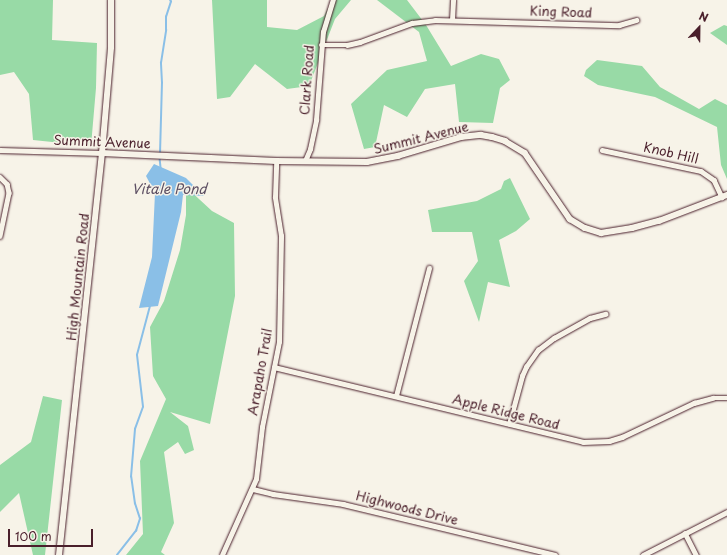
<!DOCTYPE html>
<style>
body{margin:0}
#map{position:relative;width:727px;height:555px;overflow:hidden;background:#f7f3e8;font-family:"Playpen Sans",sans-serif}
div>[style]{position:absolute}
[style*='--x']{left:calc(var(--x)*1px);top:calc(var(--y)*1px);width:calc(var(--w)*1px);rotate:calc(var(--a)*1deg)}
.green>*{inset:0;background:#98daa6}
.water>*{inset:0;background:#8abfe7}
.stream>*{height:1.5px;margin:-0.75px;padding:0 0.75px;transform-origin:0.75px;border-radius:0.75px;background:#8abfe7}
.roads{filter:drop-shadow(0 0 1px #4a1f2b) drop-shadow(0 0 1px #4a1f2b)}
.minor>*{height:4.5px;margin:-2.25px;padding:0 2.25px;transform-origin:2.25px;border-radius:2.25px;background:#f7f3e8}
.tertiary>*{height:5.5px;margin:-2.75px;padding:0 2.75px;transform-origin:2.75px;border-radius:2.75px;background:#f7f3e8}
.secondary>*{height:6px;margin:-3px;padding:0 3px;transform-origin:3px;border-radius:3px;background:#f7f3e8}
span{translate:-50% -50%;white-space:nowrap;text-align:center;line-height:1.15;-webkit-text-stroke:3px #f7f3e8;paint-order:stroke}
.street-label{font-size:13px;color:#4a1f2b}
.water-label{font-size:14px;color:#5d4f63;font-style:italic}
.north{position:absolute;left:679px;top:8px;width:40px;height:40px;-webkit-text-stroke:3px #f7f3e8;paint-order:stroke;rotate:22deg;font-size:11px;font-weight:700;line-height:16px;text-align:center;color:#4a1f2b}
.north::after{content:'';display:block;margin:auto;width:14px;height:18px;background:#4a1f2b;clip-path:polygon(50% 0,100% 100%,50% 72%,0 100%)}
.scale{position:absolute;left:8px;top:529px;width:85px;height:18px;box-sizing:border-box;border:2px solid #4a1f2b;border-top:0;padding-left:5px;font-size:12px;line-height:14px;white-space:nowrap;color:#4a1f2b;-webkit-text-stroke:3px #f7f3e8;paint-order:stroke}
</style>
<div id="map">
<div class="green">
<i style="clip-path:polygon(0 0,53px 0,52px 40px,97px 43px,96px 88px,91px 146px,33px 140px,29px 94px,14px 72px,0 75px)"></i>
<i style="clip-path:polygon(212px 0,267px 0,267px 27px,297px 30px,324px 16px,332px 0,351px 0,335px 19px,309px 86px,287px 89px,255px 64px,230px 97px,217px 99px)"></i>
<i style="clip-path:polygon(377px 0,407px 0,426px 25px,451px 66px,481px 54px,499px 59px,510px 80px,500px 88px,493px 123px,459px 122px,455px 84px,425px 89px,407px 117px,384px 105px,375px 147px,364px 149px,351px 104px,387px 70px,427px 61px,419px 32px)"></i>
<i style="clip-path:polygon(724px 25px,727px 26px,727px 45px,710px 33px)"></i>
<i style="clip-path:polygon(597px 60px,642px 66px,660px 87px,699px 109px,715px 99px,727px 105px,727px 179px,721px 165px,717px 127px,655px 97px,598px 85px,584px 76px,586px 70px)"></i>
<i style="clip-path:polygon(510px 178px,530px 219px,516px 231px,499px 240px,510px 287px,488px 282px,479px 322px,464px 281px,478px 261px,472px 232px,432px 232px,428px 210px,477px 201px,501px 189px,504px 181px)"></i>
<i style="clip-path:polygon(186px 187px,212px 211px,234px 223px,235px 296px,210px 424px,170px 412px,188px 426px,194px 450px,185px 454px,178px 442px,164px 452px,174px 523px,161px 552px,165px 555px,126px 555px,143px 534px,140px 461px,166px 399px,153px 376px,150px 327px,164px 301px,180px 250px,186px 215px)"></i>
<i style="clip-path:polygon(43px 396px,62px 400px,45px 555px,33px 555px,19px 493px,0 512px,0 465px,31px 442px)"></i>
</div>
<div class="water">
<i style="clip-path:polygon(154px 164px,186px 178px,204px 196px,183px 195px,181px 212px,158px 306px,139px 308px,152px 257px,155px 193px,146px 176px)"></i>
</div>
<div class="stream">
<i style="--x:160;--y:154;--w:71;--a:-88.4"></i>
<i style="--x:162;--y:83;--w:20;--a:-93"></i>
<i style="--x:161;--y:63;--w:33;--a:-81"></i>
<i style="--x:166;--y:30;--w:13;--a:-90"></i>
<i style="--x:166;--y:17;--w:16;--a:-72"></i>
<i style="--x:171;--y:2;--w:2;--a:-117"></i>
<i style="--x:160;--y:158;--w:10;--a:84"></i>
<i style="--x:117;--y:555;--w:31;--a:-52"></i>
<i style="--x:136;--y:531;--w:13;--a:-72"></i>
<i style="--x:140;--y:519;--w:16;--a:-108"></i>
<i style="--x:135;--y:504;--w:27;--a:-98"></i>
<i style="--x:131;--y:477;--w:48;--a:-85.2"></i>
<i style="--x:135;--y:429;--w:23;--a:-70"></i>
<i style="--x:143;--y:407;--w:52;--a:-96.6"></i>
<i style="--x:137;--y:355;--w:51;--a:-75.1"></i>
</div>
<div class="roads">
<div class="minor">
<i style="--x:452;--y:20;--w:20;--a:-87"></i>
<i style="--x:321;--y:45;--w:26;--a:0"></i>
<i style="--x:347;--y:45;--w:13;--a:-13"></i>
<i style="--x:360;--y:42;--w:55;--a:-20.1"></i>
<i style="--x:412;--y:23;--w:23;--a:-7"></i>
<i style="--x:435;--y:20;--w:184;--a:1.6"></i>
<i style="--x:619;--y:25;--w:18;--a:-16"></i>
<i style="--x:0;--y:150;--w:102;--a:1.7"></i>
<i style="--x:602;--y:150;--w:101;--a:12"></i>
<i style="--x:701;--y:171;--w:16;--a:35"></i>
<i style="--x:714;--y:180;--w:19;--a:65"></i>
<i style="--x:305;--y:161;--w:13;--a:-67"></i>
<i style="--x:310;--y:149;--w:30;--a:-78"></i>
<i style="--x:316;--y:120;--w:88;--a:-85.5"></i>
<i style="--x:323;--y:32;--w:34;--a:-73"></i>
<i style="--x:0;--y:177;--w:10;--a:45"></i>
<i style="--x:7;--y:184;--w:9;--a:77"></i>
<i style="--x:9;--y:193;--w:44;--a:101.8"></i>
<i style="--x:274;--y:367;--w:318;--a:13.6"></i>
<i style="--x:583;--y:442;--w:26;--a:-2"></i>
<i style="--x:609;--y:441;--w:14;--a:-17"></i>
<i style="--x:622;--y:437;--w:80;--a:-25.3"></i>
<i style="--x:694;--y:403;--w:20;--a:-15"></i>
<i style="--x:713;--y:398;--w:14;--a:0"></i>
<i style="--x:396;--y:396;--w:132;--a:-75.5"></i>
<i style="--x:509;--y:424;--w:50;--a:-74.8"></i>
<i style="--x:522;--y:376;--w:10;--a:-66"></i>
<i style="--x:526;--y:367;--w:21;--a:-55"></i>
<i style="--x:538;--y:350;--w:20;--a:-37"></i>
<i style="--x:554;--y:338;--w:41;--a:-29.1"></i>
<i style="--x:590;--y:318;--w:16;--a:-15"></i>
<i style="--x:253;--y:489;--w:21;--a:14"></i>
<i style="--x:273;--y:494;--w:71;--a:8.1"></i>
<i style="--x:343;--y:504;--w:218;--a:13.5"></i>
<i style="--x:685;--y:533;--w:25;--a:63"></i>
<i style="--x:222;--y:555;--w:83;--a:-65.9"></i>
<i style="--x:256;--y:479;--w:52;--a:-83.4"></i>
<i style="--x:262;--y:427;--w:87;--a:-78.7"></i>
<i style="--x:279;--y:342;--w:106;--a:-88.9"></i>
<i style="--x:281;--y:236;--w:39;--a:-99"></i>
<i style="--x:275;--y:197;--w:36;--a:-88"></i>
<i style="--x:643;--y:555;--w:94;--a:-27.1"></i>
</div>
<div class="tertiary">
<i style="--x:102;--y:153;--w:174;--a:2.6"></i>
<i style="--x:276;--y:161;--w:91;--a:0.6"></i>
<i style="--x:367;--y:162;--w:32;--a:-11"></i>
<i style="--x:398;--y:156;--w:66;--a:-16.8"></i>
<i style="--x:461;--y:137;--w:20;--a:-6"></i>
<i style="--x:481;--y:135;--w:11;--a:10"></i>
<i style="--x:492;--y:137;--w:14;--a:17"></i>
<i style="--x:505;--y:141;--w:23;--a:31"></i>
<i style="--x:525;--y:153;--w:80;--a:55.7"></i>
<i style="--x:570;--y:219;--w:17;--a:31"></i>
<i style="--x:585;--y:228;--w:17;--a:17"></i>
<i style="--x:601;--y:233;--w:31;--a:-9"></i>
<i style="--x:632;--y:228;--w:28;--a:-15"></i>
<i style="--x:659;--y:221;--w:73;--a:-20.9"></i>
</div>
<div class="secondary">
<i style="--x:59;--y:555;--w:404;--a:-83.9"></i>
<i style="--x:102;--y:153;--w:106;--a:-85.1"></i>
<i style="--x:111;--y:47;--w:47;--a:-90"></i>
</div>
</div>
<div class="street-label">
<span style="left:561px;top:12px;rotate:2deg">King Road</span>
<span style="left:307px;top:80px;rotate:-86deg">Clark Road</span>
<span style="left:421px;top:138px;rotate:-14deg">Summit Avenue</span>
<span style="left:102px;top:142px;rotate:2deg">Summit Avenue</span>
<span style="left:671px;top:153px;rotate:13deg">Knob Hill</span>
<span style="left:78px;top:277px;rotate:-84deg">High Mountain Road</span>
<span style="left:260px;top:372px;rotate:-80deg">Arapaho Trail</span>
<span style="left:506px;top:412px;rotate:14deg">Apple Ridge Road</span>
<span style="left:407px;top:508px;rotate:14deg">Highwoods Drive</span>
</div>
<div class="water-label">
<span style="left:169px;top:189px">Vitale Pond</span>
</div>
<div class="north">N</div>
<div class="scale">100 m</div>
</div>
